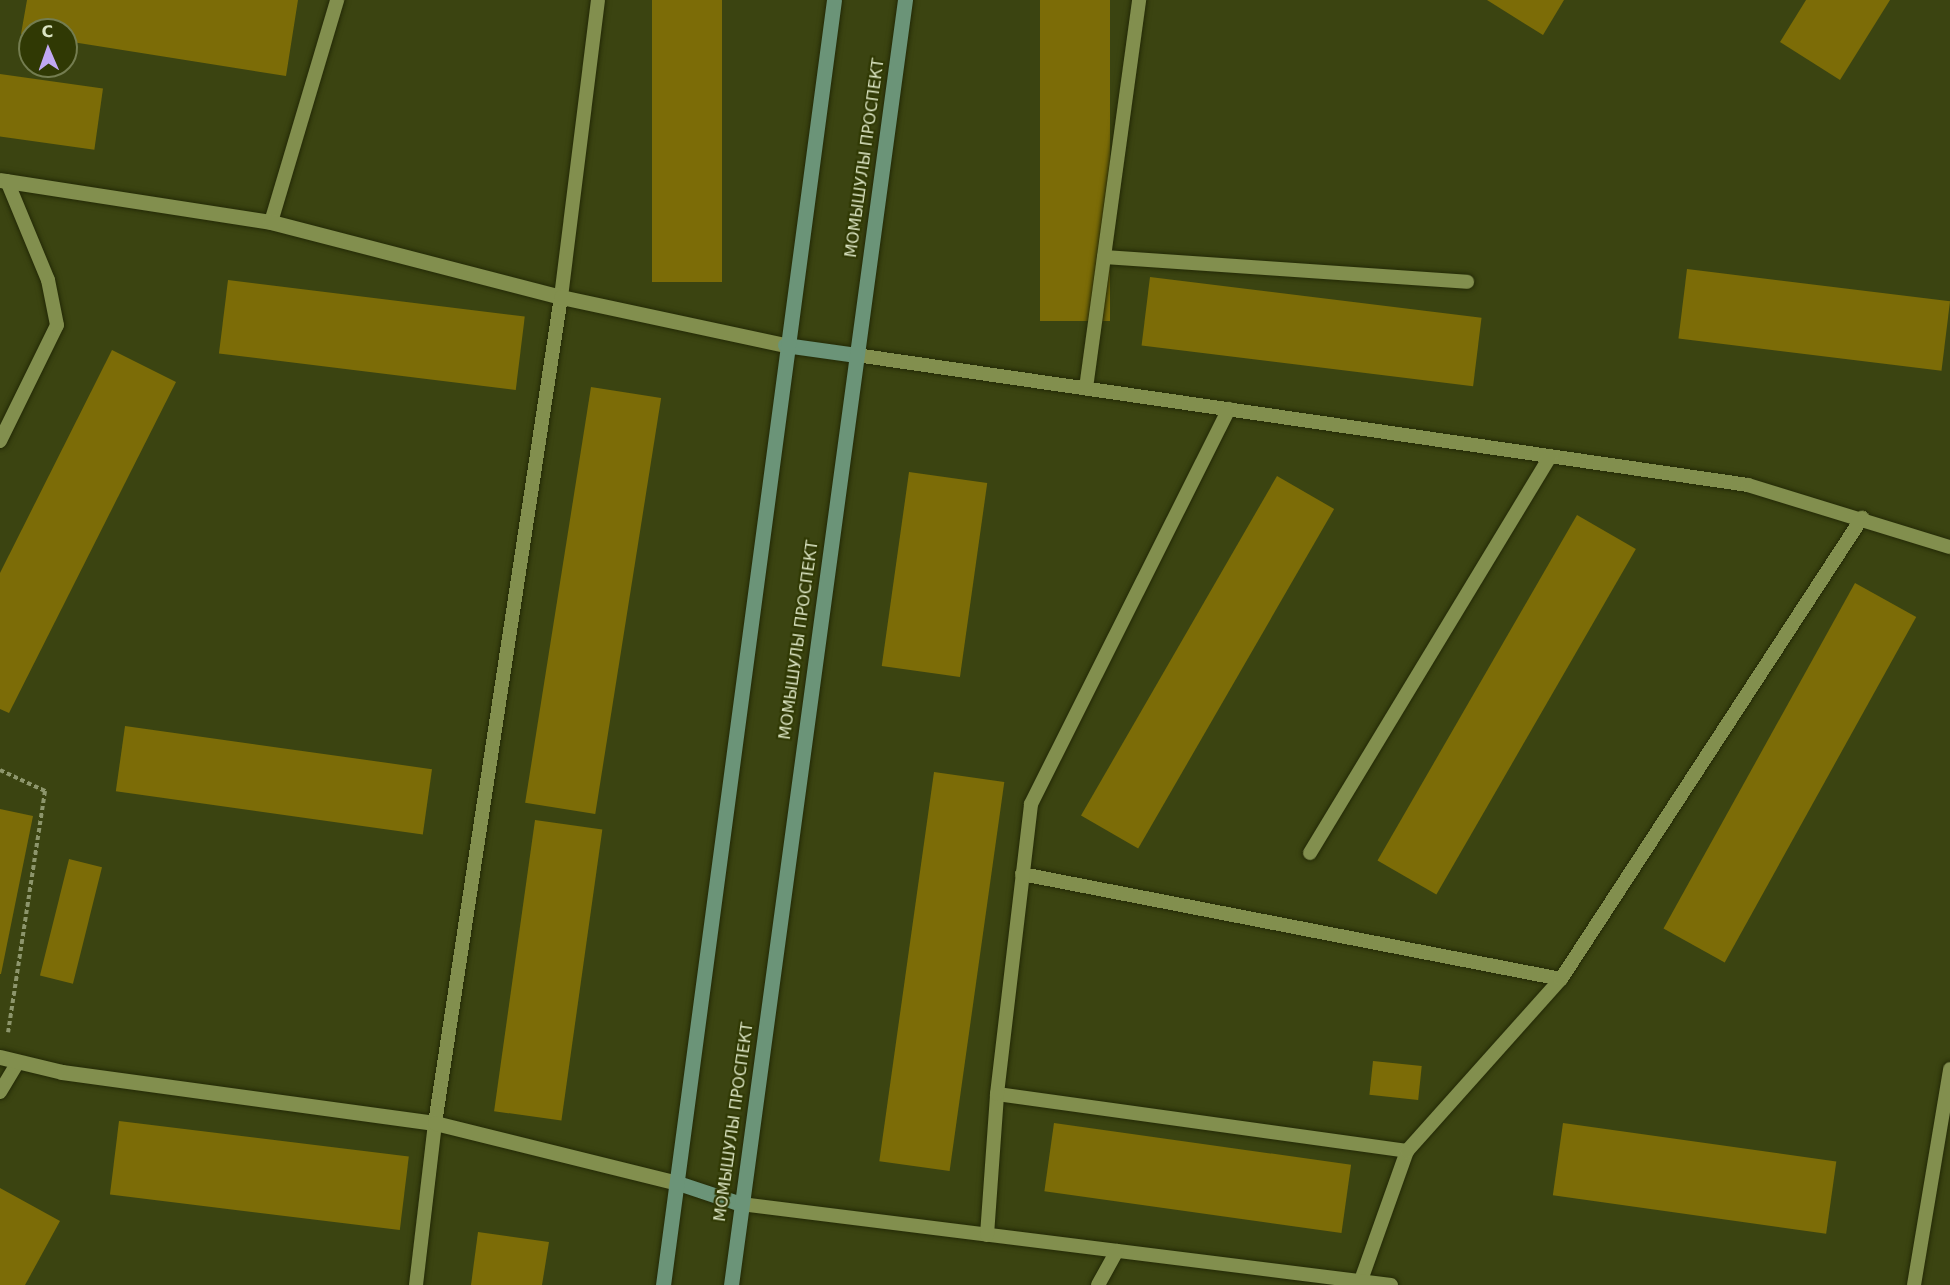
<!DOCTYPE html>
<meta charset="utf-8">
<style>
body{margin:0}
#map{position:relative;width:1950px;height:1285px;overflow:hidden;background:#3b4411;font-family:"DejaVu Sans",sans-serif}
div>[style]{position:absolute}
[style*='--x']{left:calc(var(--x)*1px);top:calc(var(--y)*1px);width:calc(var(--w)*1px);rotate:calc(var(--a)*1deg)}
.building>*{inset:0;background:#7c6c07;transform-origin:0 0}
.path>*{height:4px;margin-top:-2px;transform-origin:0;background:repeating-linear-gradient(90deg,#8d966c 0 4.5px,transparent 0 7.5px)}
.roads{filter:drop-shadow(0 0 2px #232906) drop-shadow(0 0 2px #232906)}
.lane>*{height:14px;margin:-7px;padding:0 7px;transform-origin:7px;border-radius:7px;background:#828f4e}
.street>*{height:15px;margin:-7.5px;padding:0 7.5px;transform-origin:7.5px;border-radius:7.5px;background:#828f4e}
.secondary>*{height:15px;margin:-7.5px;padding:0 7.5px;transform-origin:7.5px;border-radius:7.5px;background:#6b9478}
span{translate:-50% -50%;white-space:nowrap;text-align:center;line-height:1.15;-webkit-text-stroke:4.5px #303904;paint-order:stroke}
.street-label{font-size:16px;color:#dbe4c2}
.north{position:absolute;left:18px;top:18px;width:60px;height:60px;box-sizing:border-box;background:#303904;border:2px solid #747d50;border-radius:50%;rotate:358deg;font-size:16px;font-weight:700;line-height:24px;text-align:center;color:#dbe4c2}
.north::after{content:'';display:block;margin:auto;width:21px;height:27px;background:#c1a8f3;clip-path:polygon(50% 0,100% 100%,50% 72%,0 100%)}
</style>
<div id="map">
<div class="building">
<i style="clip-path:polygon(27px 0,298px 0,286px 76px,66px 41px,66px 30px,30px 30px,30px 36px,21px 34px)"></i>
<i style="left:652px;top:0;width:70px;height:282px"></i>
<i style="left:1040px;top:0;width:70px;height:321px"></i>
<i style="clip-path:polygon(1487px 0,1564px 0,1543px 35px)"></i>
<i style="clip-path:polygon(1806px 0,1890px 0,1840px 80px,1780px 42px)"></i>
<i style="left:0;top:74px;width:104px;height:62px;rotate:8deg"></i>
<i style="left:1687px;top:269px;width:265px;height:70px;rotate:7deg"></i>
<i style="left:1150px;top:277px;width:334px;height:69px;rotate:7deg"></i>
<i style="left:228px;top:280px;width:299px;height:74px;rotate:7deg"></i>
<i style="clip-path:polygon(112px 350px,176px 382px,9px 713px,0 709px,0 573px)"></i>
<i style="left:591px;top:387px;width:71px;height:421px;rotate:9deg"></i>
<i style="left:909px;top:472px;width:79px;height:196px;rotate:8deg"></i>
<i style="left:1277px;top:476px;width:66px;height:392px;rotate:30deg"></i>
<i style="left:1577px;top:515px;width:68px;height:399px;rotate:30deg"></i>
<i style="left:1855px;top:583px;width:70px;height:395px;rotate:29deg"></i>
<i style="left:125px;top:726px;width:310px;height:66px;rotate:8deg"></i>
<i style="left:934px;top:772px;width:71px;height:393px;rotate:8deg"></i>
<i style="clip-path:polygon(0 809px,33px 816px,1px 974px,0 974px)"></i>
<i style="left:535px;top:820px;width:68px;height:294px;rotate:8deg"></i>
<i style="left:69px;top:859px;width:34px;height:120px;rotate:14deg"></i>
<i style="left:1373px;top:1061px;width:49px;height:34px;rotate:6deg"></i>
<i style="left:119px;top:1121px;width:292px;height:74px;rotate:7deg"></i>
<i style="left:1054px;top:1123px;width:300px;height:69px;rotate:8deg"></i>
<i style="left:1563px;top:1123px;width:276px;height:73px;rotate:8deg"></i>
<i style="clip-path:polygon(0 1188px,60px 1221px,25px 1285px,0 1285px)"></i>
<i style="clip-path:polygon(478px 1232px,549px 1242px,542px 1285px,471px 1285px)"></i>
</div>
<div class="path">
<i style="--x:0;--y:770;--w:50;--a:25"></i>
<i style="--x:45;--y:791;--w:244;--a:98.7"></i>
</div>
<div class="roads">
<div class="lane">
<i style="--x:271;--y:222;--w:232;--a:-73.4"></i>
<i style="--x:1104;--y:257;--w:364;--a:3.9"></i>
<i style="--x:856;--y:355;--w:901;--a:8.29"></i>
<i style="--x:1748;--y:485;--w:211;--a:17.1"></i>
<i style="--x:1086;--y:388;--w:392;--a:-82.2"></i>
<i style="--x:0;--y:441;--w:129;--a:-63.8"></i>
<i style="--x:57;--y:325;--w:46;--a:-101.3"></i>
<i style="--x:48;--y:280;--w:107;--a:-112.5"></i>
<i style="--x:1310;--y:853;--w:464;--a:-58.8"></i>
<i style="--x:1022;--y:874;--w:549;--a:11.02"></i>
<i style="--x:0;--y:1092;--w:35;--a:-59"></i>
<i style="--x:997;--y:1094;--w:414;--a:7.9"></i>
<i style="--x:1407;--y:1151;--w:137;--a:109.6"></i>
<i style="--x:1407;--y:1151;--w:231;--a:-48.2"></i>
<i style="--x:1561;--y:979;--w:551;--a:-56.86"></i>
<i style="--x:741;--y:1204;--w:655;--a:7.1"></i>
<i style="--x:987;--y:1235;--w:141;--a:-85.9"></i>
<i style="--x:997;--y:1094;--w:292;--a:-83.3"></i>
<i style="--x:1031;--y:804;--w:442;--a:-63.4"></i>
<i style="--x:416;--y:1285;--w:163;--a:-83.3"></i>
<i style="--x:435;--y:1123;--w:836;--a:-81.33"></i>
<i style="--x:561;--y:297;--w:299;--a:-82.9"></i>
<i style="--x:1098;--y:1285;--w:39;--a:-61"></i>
<i style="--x:1914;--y:1285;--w:219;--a:-80.5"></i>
</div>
<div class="street">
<i style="--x:0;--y:180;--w:274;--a:8.8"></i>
<i style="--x:271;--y:222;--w:300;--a:14.5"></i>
<i style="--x:561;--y:297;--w:229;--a:12.1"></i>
<i style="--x:0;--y:1057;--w:64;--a:13.6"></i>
<i style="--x:62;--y:1072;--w:376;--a:7.8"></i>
<i style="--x:435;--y:1123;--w:250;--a:13.9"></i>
</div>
<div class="secondary">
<i style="--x:785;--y:345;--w:72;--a:8"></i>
<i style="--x:678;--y:1183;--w:66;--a:18.4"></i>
<i style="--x:663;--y:1285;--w:1296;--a:-82.42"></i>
<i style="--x:731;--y:1285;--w:1297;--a:-82.29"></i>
</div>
</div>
<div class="street-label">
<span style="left:865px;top:158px;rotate:-82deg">МОМЫШУЛЫ ПРОСПЕКТ</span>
<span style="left:799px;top:640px;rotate:-82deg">МОМЫШУЛЫ ПРОСПЕКТ</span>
<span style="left:734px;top:1122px;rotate:-82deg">МОМЫШУЛЫ ПРОСПЕКТ</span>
</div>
<div class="north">С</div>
</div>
